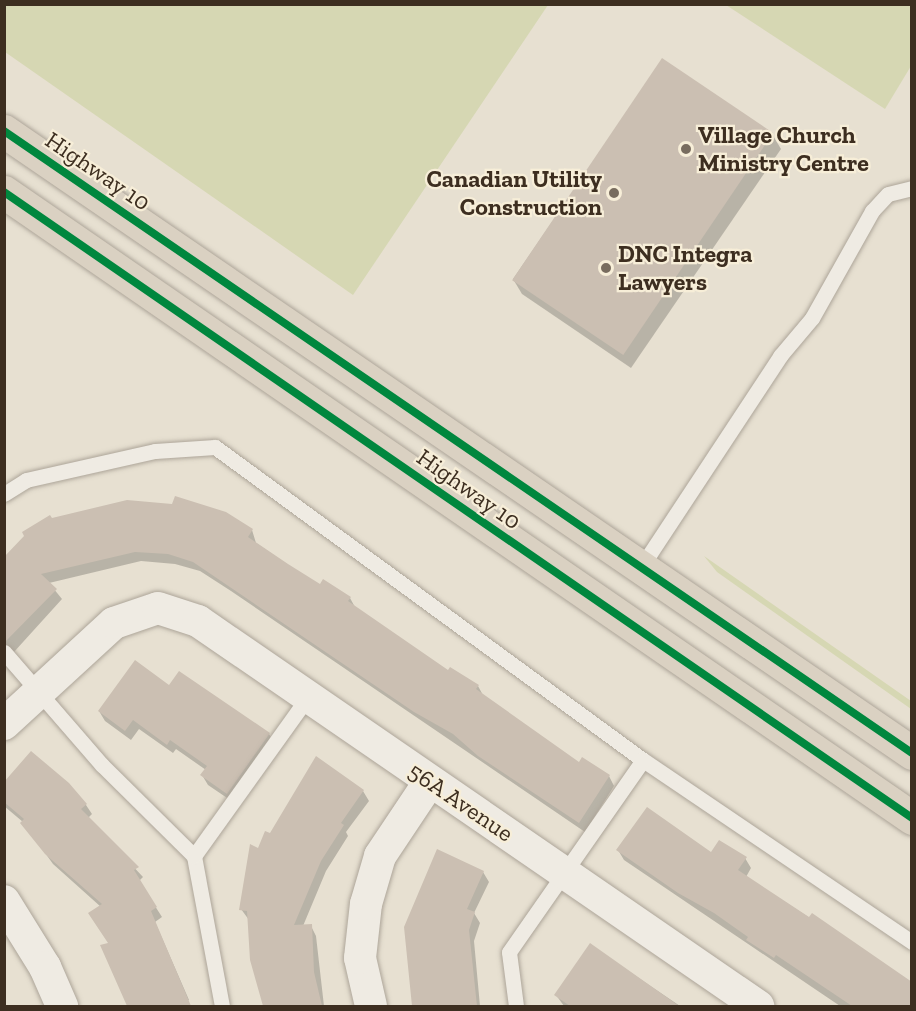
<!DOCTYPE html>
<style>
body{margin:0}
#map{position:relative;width:916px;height:1011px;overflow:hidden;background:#e7e0d1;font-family:"Zilla Slab",serif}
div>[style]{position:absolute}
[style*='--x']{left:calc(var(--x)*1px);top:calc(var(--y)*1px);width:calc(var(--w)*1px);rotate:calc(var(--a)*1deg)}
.green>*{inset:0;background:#d6d7b3}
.shadow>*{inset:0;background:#0003}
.building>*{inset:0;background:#cbbfb2;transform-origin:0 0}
.roads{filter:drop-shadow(0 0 2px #ada599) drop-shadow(0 0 2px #ada599)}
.lane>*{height:15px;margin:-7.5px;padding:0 7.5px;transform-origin:7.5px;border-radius:7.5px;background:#efebe3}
.street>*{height:32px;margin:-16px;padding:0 16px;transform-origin:16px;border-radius:16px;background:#efebe3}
.highway>*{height:33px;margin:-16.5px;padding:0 16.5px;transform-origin:16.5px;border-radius:16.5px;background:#dad1c2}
.cycleway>*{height:8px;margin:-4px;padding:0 4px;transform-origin:4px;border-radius:4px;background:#00873e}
.dots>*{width:16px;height:16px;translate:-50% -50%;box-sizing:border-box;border:3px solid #f7eed8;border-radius:50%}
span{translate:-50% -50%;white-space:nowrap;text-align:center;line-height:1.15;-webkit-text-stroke:4.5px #f7eed8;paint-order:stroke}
.poi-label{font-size:24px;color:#3d2e20;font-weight:700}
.left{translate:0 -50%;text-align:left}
.right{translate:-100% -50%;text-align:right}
.street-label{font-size:24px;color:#3d2e20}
.frame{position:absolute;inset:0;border:6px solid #3d2e20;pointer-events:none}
</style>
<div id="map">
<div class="green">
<i style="clip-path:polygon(5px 4px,548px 4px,548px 5px,353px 295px,5px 52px)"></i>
<i style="clip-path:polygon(726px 5px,911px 5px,911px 66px,885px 109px)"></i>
<i style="clip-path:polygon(704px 556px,911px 701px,911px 709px,717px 572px)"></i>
</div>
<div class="shadow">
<i style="clip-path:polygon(663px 60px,772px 134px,781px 149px,631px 368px,522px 294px,513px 279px)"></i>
<i style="clip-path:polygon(51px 520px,252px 530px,256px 543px,320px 587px,350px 598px,356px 609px,448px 672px,478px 686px,484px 697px,579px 764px,609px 776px,614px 786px,585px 832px,231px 591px,200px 571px,175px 564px,141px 561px,49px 583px,62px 599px,14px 652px,4px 643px,4px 559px)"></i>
<i style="clip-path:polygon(169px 687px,269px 734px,275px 744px,233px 802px,208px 785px,202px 775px,206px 770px,176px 749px,173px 753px,139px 729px,131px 740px,105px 721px,99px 711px)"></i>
<i style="clip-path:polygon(4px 784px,86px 805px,92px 814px,88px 818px,143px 877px,139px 881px,162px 917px,155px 922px,189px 1000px,185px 1002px,187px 1006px,128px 1006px,102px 946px,109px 944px,101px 907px,53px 864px,23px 822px,4px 806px)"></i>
<i style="clip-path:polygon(363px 791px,369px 801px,346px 832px,348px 836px,326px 871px,303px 926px,311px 926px,316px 936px,324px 1006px,267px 1006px,251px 960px,249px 920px,241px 909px,259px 850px,270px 835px)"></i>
<i style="clip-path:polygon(618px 850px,745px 858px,751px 868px,746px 877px,912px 984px,912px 1006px,840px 1006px,624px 860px)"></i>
<i style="clip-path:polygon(483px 872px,489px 882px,474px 913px,480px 923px,474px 941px,480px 1006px,417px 1006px,412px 991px)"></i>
<i style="clip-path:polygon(590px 945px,680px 1006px,564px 1006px,556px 995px)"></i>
</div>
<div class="building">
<i style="left:662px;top:58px;width:134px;height:268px;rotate:34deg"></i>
<i style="clip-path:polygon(175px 496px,226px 512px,253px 529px,248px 537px,288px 564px,320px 584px,323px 579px,351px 597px,348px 601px,448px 670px,450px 667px,479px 685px,476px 689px,579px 762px,582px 757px,610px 775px,579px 823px,478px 756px,453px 734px,414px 712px,193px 562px,168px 554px,135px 552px,41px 574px,57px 589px,4px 643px,4px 557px,24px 536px,22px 532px,50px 515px,52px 518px,127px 500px,172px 504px)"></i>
<i style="clip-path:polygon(135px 660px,169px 685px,179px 671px,270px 733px,227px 794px,200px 775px,207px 766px,170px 740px,167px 745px,133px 720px,125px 731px,98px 711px)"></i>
<i style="clip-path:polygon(31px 751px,69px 783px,87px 804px,81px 809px,139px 867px,134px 870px,157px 907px,151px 911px,191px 1006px,127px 1006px,100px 945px,108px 943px,88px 913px,102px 904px,45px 854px,20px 823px,24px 819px,4px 802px,4px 782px)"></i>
<i style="clip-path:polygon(316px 756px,364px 790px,341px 823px,344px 825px,321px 861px,294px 925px,312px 924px,314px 972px,322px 1006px,263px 1006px,250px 960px,247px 911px,239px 910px,250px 844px,258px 848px,265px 831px,270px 833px)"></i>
<i style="clip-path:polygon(647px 807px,711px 852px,719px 840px,747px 857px,738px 870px,809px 917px,812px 913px,912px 982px,912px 1006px,852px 1006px,776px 955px,774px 958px,746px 940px,748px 937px,714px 913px,678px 893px,616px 850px)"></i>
<i style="clip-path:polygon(437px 849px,484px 871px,467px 909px,475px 912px,469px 930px,477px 1006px,412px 1006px,404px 927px)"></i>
<i style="clip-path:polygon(590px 943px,624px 967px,679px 1006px,570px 1006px,554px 995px)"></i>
</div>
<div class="roads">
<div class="lane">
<i style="--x:4;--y:494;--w:26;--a:-32"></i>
<i style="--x:26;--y:480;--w:132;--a:-12.7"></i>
<i style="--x:155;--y:451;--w:60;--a:-3.8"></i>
<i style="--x:215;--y:447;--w:530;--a:36.18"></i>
<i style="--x:643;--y:760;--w:325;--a:34.1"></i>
<i style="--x:641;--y:567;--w:253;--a:-56.6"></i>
<i style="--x:780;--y:356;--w:50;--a:-49.9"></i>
<i style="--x:812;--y:318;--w:123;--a:-60.7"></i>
<i style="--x:872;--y:211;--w:23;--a:-47"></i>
<i style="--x:888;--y:194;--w:25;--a:-14"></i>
<i style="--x:4;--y:652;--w:150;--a:49.1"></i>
<i style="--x:102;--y:765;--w:129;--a:44.7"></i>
<i style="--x:222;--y:1006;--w:153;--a:-100.6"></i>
<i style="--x:194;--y:856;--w:194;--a:-54.4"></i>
<i style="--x:516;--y:1006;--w:54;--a:-97.4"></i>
<i style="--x:509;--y:952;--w:234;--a:-55.1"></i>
</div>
<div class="street">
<i style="--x:4;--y:724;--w:149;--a:-42.6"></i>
<i style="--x:114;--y:623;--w:46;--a:-18.8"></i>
<i style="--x:158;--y:608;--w:42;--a:18"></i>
<i style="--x:198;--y:621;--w:680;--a:34.51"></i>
<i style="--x:4;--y:901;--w:78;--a:58.2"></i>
<i style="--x:45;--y:967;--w:43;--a:66.4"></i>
<i style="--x:371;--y:1006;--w:49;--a:-102.9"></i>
<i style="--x:360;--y:958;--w:54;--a:-83.7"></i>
<i style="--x:366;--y:904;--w:50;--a:-73.7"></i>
<i style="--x:380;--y:856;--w:90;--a:-56.3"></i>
</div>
<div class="highway">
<i style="--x:4;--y:131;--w:1101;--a:34.41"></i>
<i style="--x:4;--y:192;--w:1103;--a:34.58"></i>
</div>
</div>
<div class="cycleway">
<i style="--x:4;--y:131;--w:1101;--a:34.41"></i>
<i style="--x:4;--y:192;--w:1103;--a:34.58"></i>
</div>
<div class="dots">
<i style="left:686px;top:149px;background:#786c5e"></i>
<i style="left:614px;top:193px;background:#786c5e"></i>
<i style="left:606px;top:268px;background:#786c5e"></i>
</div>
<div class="poi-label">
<span class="left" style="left:698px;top:149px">Village Church<br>Ministry Centre</span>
<span class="right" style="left:602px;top:193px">Canadian Utility<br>Construction</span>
<span class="left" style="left:618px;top:268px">DNC Integra<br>Lawyers</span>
</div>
<div class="street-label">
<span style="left:98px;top:171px;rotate:34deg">Highway 10</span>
<span style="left:469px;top:489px;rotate:35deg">Highway 10</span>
<span style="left:461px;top:802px;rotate:34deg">56A Avenue</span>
</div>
<div class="frame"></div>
</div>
